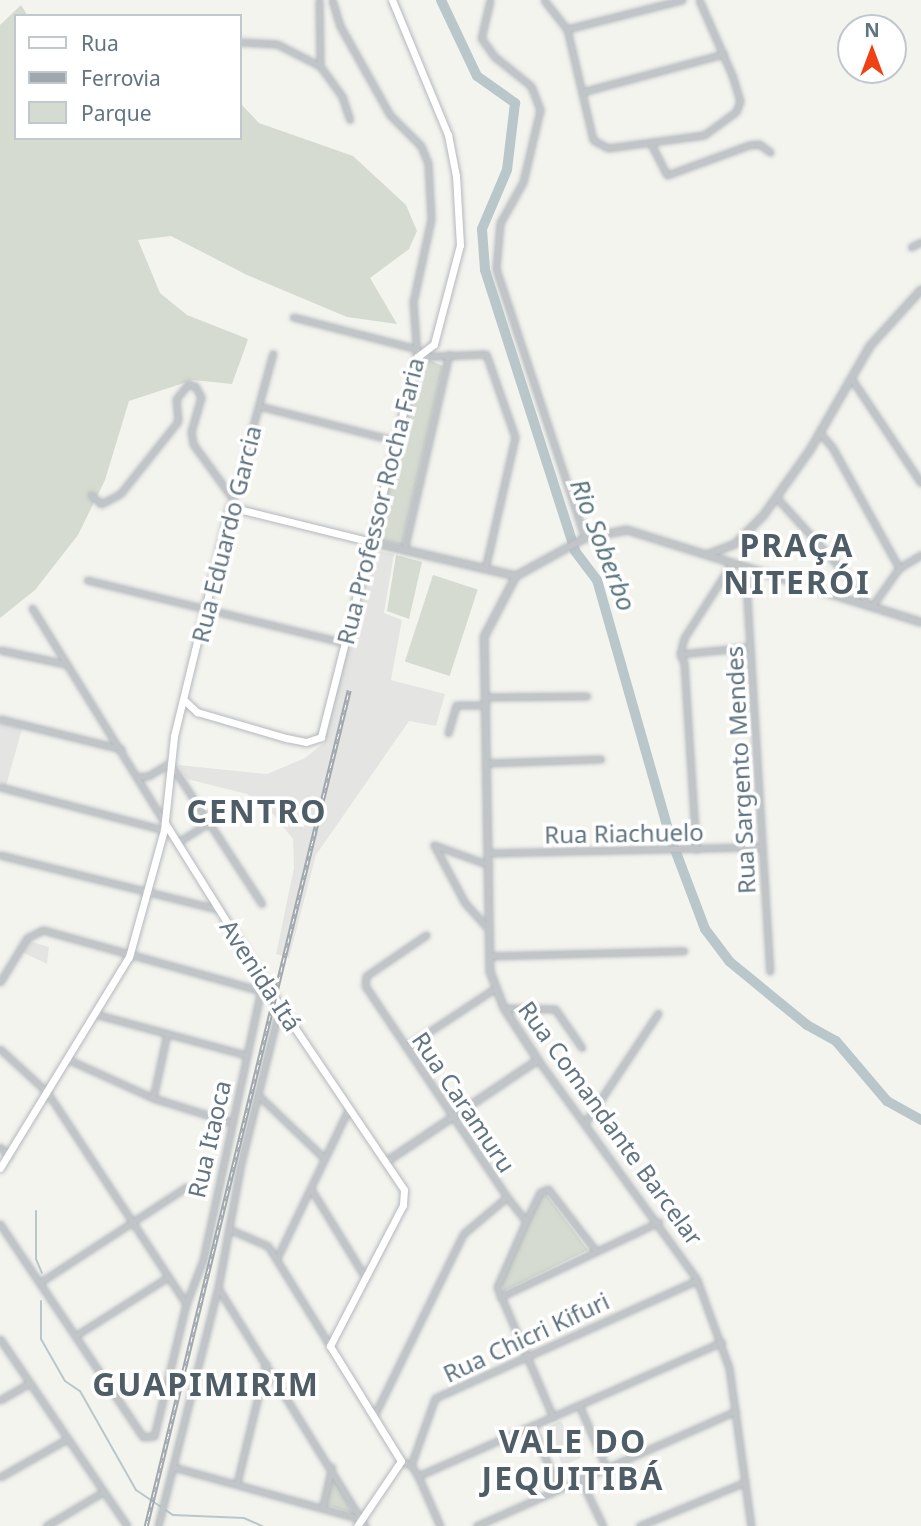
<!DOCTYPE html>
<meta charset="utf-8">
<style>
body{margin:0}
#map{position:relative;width:921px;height:1526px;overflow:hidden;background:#f4f4ef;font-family:"Noto Sans",sans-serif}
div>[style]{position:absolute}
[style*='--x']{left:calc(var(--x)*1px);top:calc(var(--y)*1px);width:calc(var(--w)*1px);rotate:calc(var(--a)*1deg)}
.built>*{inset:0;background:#e4e5e3}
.green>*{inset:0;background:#d5dbd0;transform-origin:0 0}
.stream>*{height:2px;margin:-1px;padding:0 1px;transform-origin:1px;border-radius:1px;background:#b9c7cb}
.river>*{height:10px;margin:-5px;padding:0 5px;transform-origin:5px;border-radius:5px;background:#b9c7cb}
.roads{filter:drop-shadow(0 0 2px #b3b9bd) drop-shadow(0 0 2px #b3b9bd)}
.minor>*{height:5px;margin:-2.5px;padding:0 2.5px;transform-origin:2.5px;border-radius:2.5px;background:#c1c5c8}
.tertiary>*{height:6px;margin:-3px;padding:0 3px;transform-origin:3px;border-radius:3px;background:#c1c5c8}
.secondary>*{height:7px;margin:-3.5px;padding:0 3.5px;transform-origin:3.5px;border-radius:3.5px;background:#fff}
.rail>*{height:4.5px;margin-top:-2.25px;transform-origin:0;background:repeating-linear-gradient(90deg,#fff 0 5px,#a1a8ad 0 10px);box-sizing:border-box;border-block:2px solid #a1a8ad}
span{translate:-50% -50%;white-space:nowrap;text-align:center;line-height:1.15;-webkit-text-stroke:7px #fff;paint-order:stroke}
.street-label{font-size:24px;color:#617482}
.water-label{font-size:26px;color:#5c7780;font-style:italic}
.district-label{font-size:32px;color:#4f5d67;font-weight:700;letter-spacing:2px}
.legend{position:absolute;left:14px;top:14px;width:228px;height:126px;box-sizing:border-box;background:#fff;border:2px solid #c0c7cd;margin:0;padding:9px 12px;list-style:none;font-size:21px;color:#617482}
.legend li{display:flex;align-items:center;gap:14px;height:35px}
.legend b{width:35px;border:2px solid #c0c7cd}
.north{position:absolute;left:837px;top:14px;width:70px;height:70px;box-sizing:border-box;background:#fff;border:2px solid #c0c7cd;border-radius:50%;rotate:0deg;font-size:19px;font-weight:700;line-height:28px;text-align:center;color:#617482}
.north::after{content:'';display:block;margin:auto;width:24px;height:32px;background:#ee4216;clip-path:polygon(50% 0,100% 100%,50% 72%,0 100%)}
</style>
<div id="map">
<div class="built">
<i style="clip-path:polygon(373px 550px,394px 554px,384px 613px,402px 620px,391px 680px,445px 694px,436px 726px,409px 721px,316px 855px,289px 958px,276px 954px,294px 868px,293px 839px,265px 804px,247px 794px,187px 779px,178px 765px,267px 774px,305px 758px,324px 743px)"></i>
<i style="clip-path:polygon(0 723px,22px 729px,6px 786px,0 784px)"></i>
<i style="clip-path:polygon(29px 941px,49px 947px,47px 964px,22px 952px)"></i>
<i style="clip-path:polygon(561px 1421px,566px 1430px,579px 1426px,584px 1440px,574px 1444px,581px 1458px,562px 1466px,549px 1426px)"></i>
</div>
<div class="green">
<i style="clip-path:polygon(21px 5px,28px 16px,16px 16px,16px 138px,240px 138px,240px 103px,259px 123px,353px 156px,406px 205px,417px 231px,409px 249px,370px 278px,397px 324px,347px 317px,247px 275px,171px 236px,138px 240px,160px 293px,187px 315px,248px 339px,245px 348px,232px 384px,193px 380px,129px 401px,105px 480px,78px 535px,35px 590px,0 618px,0 25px)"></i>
<i style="clip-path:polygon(427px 359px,443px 366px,402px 545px,375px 539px,420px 363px)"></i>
<i style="clip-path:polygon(396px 555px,422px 562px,409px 619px,387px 611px)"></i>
<i style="left:433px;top:575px;width:47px;height:91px;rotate:18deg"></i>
<i style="clip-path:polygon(546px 1194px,588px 1250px,504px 1291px,501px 1281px,540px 1197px)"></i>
<i style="clip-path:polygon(333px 1477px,347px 1502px,352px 1513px,326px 1505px)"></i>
</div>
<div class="stream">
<i style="--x:36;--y:1211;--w:48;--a:90"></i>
<i style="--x:36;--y:1259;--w:15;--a:67"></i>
<i style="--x:41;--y:1301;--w:38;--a:90"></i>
<i style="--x:41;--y:1339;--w:48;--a:60.3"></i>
<i style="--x:65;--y:1381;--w:18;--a:34"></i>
<i style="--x:80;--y:1391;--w:114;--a:60.5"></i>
<i style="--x:136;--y:1490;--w:29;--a:34"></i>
<i style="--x:164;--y:1509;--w:11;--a:34"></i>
<i style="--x:173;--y:1515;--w:71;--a:2.4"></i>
<i style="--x:244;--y:1518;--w:20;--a:24"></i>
</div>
<div class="river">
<i style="--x:441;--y:0;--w:84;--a:64.7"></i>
<i style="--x:477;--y:76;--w:47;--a:35.4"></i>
<i style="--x:515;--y:103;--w:67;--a:96.8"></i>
<i style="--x:507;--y:170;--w:64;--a:113"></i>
<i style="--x:482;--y:229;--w:41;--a:85.8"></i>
<i style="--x:485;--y:270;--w:295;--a:72.2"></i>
<i style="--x:575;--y:551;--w:36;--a:53"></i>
<i style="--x:597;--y:580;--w:269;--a:74.1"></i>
<i style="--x:671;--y:839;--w:96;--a:69.3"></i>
<i style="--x:705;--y:929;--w:41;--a:52.9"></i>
<i style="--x:730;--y:962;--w:99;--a:39.3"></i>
<i style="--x:807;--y:1025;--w:33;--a:29"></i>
<i style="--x:836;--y:1041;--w:79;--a:49.6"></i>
<i style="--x:887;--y:1101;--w:39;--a:29"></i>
</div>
<div class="roads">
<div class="minor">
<i style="--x:319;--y:0;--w:66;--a:89.1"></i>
<i style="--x:332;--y:0;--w:27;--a:73"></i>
<i style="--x:340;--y:26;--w:102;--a:60.7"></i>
<i style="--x:390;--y:115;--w:44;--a:45"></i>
<i style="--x:421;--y:146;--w:18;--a:68"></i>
<i style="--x:428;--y:163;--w:56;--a:86.9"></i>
<i style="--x:431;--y:219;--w:85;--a:102.2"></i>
<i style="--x:413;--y:302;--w:55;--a:85.8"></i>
<i style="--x:417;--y:357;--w:69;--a:-2.5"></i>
<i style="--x:486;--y:354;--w:88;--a:70.7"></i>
<i style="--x:515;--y:437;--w:135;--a:102.8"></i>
<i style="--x:490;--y:0;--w:39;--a:103"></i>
<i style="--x:481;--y:38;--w:24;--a:54"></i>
<i style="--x:495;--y:57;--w:46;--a:38.9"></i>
<i style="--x:531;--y:86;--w:26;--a:69"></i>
<i style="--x:540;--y:110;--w:74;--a:103.3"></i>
<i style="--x:523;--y:182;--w:47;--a:119.3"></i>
<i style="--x:500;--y:223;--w:46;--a:95"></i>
<i style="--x:496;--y:269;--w:283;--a:71.7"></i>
<i style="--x:544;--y:0;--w:37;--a:52"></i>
<i style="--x:567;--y:29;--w:114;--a:76.8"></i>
<i style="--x:593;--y:140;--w:17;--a:28"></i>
<i style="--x:608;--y:148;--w:97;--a:-7.7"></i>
<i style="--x:704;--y:135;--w:39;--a:-36"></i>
<i style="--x:736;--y:112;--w:12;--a:-70"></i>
<i style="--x:740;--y:101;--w:27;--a:-107"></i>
<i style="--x:732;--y:75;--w:82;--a:-113.7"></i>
<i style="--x:567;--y:29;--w:119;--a:-14.2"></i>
<i style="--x:240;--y:42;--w:37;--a:3"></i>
<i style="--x:277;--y:44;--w:48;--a:27.1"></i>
<i style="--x:320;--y:66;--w:37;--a:54"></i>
<i style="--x:342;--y:96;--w:25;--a:72"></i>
<i style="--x:582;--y:92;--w:147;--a:-15"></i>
<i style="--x:651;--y:144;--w:35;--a:63"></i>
<i style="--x:667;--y:175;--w:87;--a:-20.1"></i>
<i style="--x:749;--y:145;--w:10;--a:-6"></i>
<i style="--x:759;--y:144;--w:14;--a:36"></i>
<i style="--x:911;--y:247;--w:11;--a:-27"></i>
<i style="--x:293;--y:317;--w:128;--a:14.5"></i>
<i style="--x:851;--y:378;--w:126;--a:56.3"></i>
<i style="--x:259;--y:406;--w:141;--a:14.3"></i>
<i style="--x:819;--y:432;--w:20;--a:49"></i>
<i style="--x:832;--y:447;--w:138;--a:61"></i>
<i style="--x:91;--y:495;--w:13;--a:42"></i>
<i style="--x:101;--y:504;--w:21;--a:-28"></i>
<i style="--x:120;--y:494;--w:93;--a:-51.5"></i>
<i style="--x:178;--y:421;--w:22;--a:-95"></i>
<i style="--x:176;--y:399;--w:19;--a:-51"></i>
<i style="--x:188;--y:384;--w:7;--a:16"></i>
<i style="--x:195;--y:386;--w:13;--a:61"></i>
<i style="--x:201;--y:397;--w:35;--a:106"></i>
<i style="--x:191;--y:431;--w:13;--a:81"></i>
<i style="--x:193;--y:444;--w:68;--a:54"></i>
<i style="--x:776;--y:497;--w:124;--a:47.9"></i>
<i style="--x:859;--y:589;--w:18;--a:63"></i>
<i style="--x:233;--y:499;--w:151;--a:-74.7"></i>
<i style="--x:404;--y:550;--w:201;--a:-77.1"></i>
<i style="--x:745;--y:566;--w:406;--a:86.5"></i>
<i style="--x:87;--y:580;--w:266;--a:13.7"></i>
<i style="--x:872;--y:606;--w:47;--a:-54.6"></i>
<i style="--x:899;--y:568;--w:26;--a:-31"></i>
<i style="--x:32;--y:608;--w:253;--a:58.3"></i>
<i style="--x:0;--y:650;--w:67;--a:12"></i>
<i style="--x:680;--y:654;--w:10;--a:66"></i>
<i style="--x:684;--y:663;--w:187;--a:86.3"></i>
<i style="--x:680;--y:654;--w:16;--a:-76"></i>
<i style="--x:684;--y:638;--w:89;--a:-57.4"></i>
<i style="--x:680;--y:654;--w:70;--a:-5.7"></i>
<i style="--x:486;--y:697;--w:101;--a:-0.6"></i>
<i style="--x:0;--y:719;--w:125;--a:13.9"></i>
<i style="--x:448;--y:733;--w:29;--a:-74"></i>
<i style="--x:456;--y:705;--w:30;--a:0"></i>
<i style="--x:486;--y:763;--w:115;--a:-2"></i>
<i style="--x:137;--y:777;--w:11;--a:-5"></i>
<i style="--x:148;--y:776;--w:26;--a:-31"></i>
<i style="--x:170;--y:763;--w:168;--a:56.9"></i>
<i style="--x:0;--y:787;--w:170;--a:14.7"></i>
<i style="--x:178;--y:842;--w:38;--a:-32"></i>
<i style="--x:488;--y:853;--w:273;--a:-1.3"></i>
<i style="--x:0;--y:855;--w:227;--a:14"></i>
<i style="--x:489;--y:865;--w:59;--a:-160"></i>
<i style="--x:434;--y:845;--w:66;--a:61.9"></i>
<i style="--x:465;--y:903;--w:36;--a:48"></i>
<i style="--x:490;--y:956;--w:194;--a:-1.5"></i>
<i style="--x:0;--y:982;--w:52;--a:-58.5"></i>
<i style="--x:27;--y:938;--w:18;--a:-27"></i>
<i style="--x:43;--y:930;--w:238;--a:15.6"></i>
<i style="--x:504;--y:1008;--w:51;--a:1.1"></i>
<i style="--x:555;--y:1009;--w:47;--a:55.3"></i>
<i style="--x:95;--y:1014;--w:156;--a:15.2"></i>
<i style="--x:406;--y:1047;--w:105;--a:-33.4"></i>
<i style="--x:0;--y:1049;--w:64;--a:42.5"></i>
<i style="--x:47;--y:1092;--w:254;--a:56.7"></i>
<i style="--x:186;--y:1304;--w:136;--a:103.6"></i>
<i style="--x:154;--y:1436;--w:11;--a:175"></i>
<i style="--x:143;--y:1437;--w:257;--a:-123.9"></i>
<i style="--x:67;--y:1059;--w:94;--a:24.4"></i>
<i style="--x:153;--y:1098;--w:81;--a:17.3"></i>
<i style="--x:538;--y:1060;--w:271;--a:54.1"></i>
<i style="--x:697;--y:1280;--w:94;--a:70"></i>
<i style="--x:729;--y:1368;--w:160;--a:82.1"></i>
<i style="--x:258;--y:1095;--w:91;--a:43.7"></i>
<i style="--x:153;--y:1098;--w:66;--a:-77.8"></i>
<i style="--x:585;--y:1123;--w:132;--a:-56.4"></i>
<i style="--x:0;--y:1147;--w:13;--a:45"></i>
<i style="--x:311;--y:1189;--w:103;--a:58.5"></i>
<i style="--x:507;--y:1197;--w:31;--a:52"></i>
<i style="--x:526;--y:1221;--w:72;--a:113.7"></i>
<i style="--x:497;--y:1287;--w:142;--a:66.7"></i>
<i style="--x:526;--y:1221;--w:32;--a:-64"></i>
<i style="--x:540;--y:1192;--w:9;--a:-21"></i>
<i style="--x:548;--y:1189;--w:78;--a:52.3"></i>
<i style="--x:231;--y:1230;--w:40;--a:23.4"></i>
<i style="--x:268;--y:1246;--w:118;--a:58.2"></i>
<i style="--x:277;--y:1258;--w:166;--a:-64.4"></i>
<i style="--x:39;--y:1283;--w:176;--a:-33.1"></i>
<i style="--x:218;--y:1288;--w:280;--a:58.3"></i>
<i style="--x:500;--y:1297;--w:176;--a:-25.3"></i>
<i style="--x:186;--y:1304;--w:47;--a:-68.9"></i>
<i style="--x:203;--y:1260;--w:287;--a:-77.9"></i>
<i style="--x:75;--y:1336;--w:110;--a:-32.4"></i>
<i style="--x:0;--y:1339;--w:226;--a:55.8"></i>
<i style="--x:0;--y:1400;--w:34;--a:-30"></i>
<i style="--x:579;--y:1405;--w:68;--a:66.5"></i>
<i style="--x:375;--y:1414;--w:200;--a:-63.9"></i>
<i style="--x:463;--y:1234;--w:57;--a:-40.1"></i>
<i style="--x:507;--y:1197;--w:254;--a:-123.9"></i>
<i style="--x:365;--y:986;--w:10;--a:-84"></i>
<i style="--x:366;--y:976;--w:73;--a:-34.3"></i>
<i style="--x:532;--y:1427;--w:65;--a:66.6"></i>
<i style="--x:401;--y:1461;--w:11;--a:22"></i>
<i style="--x:411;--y:1465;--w:13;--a:58"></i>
<i style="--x:418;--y:1476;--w:55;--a:66.3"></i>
<i style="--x:411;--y:1465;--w:71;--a:-70.3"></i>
<i style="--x:435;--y:1398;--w:287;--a:-24.2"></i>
<i style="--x:173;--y:1467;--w:195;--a:15.5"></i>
<i style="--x:418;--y:1476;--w:332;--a:-23.8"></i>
<i style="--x:0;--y:1477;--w:77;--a:-29.6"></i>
<i style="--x:580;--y:1478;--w:53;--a:64.4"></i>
<i style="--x:237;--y:1483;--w:123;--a:-76.4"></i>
<i style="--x:323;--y:1505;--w:39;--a:-77"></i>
<i style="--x:46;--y:1526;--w:66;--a:-30.8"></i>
<i style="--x:158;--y:1526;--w:245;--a:-75.9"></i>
<i style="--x:218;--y:1288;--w:127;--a:-79.6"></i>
<i style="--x:241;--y:1163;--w:163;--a:-76.1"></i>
<i style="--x:476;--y:1526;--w:284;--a:-23.9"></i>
<i style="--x:639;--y:1526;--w:115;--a:-22.5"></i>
</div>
<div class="tertiary">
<i style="--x:371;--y:542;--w:149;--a:13.2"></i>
<i style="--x:516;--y:576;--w:79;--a:-28.8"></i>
<i style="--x:585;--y:538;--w:43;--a:-10.8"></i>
<i style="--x:627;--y:530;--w:308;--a:17.4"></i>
<i style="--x:709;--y:554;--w:28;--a:-21"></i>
<i style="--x:735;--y:544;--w:40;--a:-45"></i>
<i style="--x:763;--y:516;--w:81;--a:-54.5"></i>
<i style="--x:810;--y:450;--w:120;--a:-60"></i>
<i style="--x:870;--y:346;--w:76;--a:-47.7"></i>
<i style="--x:386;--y:1162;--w:183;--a:-33.9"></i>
<i style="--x:538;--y:1060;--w:62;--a:-123.2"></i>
<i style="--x:504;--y:1008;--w:40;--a:-111"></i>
<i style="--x:490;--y:971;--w:334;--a:-91"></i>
<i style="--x:484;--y:637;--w:69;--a:-62.3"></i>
</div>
<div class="secondary">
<i style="--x:184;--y:700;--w:18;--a:43"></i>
<i style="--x:197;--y:712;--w:93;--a:16.3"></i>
<i style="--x:286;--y:738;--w:20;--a:11"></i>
<i style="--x:306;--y:742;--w:16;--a:-18"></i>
<i style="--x:321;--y:737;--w:392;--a:-75.8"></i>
<i style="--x:417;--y:357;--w:21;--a:-37"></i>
<i style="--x:434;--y:344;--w:102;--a:-75.3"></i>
<i style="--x:460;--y:245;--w:69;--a:-93.3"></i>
<i style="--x:456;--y:176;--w:42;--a:-101"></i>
<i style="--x:448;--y:135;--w:146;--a:-112.5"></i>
<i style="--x:165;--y:823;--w:202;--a:58"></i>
<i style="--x:272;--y:994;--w:236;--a:56"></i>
<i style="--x:404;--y:1190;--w:15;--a:94"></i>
<i style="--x:403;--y:1205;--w:159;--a:117.4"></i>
<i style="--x:330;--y:1346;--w:135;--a:58.3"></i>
<i style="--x:401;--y:1461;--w:78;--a:124.1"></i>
<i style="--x:0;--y:1168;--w:247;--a:-58.6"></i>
<i style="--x:129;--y:957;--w:132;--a:-74.6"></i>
<i style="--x:164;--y:830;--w:95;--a:-83.9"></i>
<i style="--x:174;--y:736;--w:236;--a:-76.3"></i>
<i style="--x:230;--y:507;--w:145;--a:13.9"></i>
</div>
</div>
<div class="rail">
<i style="--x:146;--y:1526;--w:860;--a:-76.35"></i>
</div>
<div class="street-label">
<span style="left:380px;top:501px;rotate:-76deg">Rua Professor Rocha Faria</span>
<span style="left:226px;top:534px;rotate:-76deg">Rua Eduardo Garcia</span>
<span style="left:740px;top:770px;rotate:-93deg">Rua Sargento Mendes</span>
<span style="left:624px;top:833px;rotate:-1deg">Rua Riachuelo</span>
<span style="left:261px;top:975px;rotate:57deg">Avenida Itá</span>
<span style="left:464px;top:1102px;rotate:56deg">Rua Caramuru</span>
<span style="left:611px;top:1123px;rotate:54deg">Rua Comandante Barcelar</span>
<span style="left:209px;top:1139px;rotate:-77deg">Rua Itaoca</span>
<span style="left:526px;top:1337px;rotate:-25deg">Rua Chicri Kifuri</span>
</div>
<div class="water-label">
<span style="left:603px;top:545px;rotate:69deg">Rio Soberbo</span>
</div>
<div class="district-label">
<span style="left:797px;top:564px">PRAÇA<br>NITERÓI</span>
<span style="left:257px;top:811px">CENTRO</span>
<span style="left:206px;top:1384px">GUAPIMIRIM</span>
<span style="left:573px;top:1460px">VALE DO<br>JEQUITIBÁ</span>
</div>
<ul class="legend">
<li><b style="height:9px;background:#fff"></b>Rua</li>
<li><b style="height:9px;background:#a1a8ad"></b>Ferrovia</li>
<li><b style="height:19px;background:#d5dbd0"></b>Parque</li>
</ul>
<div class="north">N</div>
</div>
